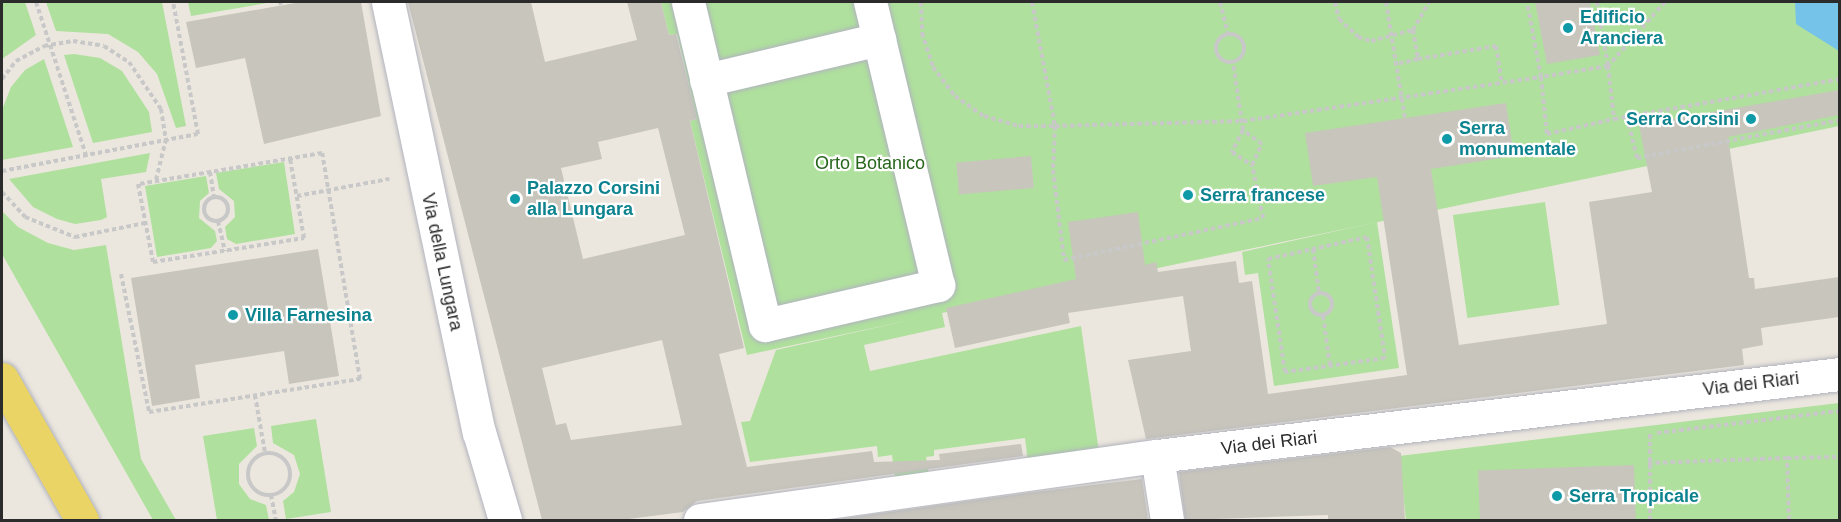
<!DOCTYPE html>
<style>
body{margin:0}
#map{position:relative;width:1841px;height:522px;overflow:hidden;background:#ece7de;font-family:Helvetica,sans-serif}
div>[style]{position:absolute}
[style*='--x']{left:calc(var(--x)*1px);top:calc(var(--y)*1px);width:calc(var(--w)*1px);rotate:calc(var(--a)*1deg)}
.green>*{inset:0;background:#afe09d;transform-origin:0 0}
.water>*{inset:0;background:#76c3e9}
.building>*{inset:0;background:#c8c5bc;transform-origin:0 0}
.path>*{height:4px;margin-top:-2px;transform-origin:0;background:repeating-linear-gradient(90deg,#c8c8c8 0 4.5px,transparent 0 7.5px)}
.path>.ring{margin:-2px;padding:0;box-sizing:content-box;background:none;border:4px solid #c8c8c8;border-radius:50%}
.roads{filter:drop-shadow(0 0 2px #b1b3be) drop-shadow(0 0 2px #b1b3be)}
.minor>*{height:33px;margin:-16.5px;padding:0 16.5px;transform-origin:16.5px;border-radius:16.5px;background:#fff}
.major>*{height:33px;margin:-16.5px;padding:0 16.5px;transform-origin:16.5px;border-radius:16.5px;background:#ead465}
.dots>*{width:16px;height:16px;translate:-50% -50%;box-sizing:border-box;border:3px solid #fff;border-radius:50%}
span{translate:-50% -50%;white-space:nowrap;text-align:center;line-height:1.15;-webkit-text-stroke:4.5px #fff;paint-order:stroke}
.culture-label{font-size:18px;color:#0d838f;font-weight:700}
.left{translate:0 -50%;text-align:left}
.right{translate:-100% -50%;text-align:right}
.park-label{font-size:18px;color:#28661e}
.street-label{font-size:18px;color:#2b2b2b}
.frame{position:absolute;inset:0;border:3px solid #2b2b2b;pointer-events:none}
</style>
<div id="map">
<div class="green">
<i style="clip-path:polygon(2px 2px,25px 2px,36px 35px,2px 59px)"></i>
<i style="clip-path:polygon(46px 2px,162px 2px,186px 126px,176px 128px,157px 74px,138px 52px,108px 34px,56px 31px)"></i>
<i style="clip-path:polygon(188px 2px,273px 2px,191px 16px)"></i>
<i style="clip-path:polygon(661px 2px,1839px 2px,1839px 126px,942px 313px,945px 327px,864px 345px,870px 371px,1081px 326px,1099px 452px,1028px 462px,1025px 438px,934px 450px,934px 456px,926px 457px,929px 475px,895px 479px,892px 455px,878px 457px,877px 446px,750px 462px,741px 422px,750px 421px,776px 350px,915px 319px,747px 355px,690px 121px,697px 119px,677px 34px,669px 35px)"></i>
<i style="clip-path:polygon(74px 54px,100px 58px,122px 71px,149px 112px,152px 132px,93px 143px,64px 55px)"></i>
<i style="clip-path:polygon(44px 59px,73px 147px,2px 160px,2px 110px,11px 87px,25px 70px)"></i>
<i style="clip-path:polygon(150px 153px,146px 172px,101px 179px,107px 217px,101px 220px,75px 224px,57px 219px,33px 207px,9px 179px)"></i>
<i style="clip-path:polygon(284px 162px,295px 234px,236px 244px,227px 239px,225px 227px,235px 217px,234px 201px,219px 189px,216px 173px)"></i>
<i style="clip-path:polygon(206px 176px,209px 193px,200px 201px,199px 218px,215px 231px,217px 241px,211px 248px,157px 257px,145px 186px)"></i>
<i style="left:1545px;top:202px;width:104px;height:93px;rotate:82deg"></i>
<i style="clip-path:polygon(2px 211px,18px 227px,48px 243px,74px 250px,106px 245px,141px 459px,176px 520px,153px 520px,2px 254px)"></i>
<i style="clip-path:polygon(1377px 222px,1399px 368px,1274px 386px,1258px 273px,1245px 275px,1242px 252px)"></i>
<i style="clip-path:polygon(1839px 403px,1839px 520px,1406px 520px,1399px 456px)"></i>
<i style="clip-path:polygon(316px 419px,331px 512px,286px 519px,283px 501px,294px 492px,300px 474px,294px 455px,273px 443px,271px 426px)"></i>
<i style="clip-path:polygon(254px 428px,257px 446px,239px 464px,239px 484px,250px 499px,266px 505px,269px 520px,217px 520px,203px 436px)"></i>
</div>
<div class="water">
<i style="clip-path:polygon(1795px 2px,1839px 2px,1839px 51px,1796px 24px)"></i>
</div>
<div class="building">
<i style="clip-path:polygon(301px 2px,361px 2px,381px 116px,264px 144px,245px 58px,196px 68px,186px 22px)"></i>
<i style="clip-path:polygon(evenodd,408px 2px,531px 2px,545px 62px,637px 40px,627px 2px,661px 2px,669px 35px,676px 34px,697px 119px,690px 121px,744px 348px,719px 354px,747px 467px,872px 451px,874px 462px,940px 460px,939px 454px,1021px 444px,1023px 456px,697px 501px,683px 512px,621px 520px,542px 520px,408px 2px,658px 128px,685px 235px,583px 259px,561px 168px,602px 159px,598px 142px,658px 128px,408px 2px,662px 340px,682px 425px,571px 440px,566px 423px,556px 425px,542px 368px,662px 340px)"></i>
<i style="clip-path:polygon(1535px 2px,1590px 2px,1600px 55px,1547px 64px)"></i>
<i style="clip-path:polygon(1839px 90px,1839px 115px,1728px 137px,1749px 278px,1754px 278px,1755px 289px,1839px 277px,1839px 317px,1761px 328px,1763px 345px,1742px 349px,1744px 365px,1146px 439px,1128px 360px,1191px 351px,1183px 296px,1068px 313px,1070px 323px,955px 348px,946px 308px,1076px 279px,1068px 222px,1138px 212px,1145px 265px,1156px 262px,1158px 272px,1236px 261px,1239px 283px,1252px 281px,1268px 394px,1407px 375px,1377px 177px,1313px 186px,1305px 133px,1506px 103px,1514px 156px,1431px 169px,1459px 345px,1607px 324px,1589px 202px,1652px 192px,1639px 125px)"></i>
<i style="left:1031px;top:156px;width:32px;height:75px;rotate:85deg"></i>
<i style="clip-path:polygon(318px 249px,339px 376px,289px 384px,284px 351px,195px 365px,200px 398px,152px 406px,131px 278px)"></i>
<i style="clip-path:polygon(1390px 447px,1401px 453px,1405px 520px,1328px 520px,1328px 515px,1185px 520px,1179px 472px)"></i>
<i style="left:1634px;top:465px;width:55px;height:156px;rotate:88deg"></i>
<i style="clip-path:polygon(1142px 479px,1148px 520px,832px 520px,1027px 493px)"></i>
</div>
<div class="path">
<i style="--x:36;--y:2;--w:161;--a:71.9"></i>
<i style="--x:280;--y:2;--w:3;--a:72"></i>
<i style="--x:921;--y:2;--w:31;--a:88"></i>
<i style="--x:922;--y:33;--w:36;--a:72"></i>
<i style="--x:933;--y:67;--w:36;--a:53"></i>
<i style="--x:955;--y:96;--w:35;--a:35"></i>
<i style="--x:984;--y:116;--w:36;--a:16"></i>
<i style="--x:1019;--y:126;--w:36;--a:0"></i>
<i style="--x:1055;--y:126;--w:44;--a:92.6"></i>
<i style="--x:1053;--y:170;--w:91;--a:83"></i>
<i style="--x:1064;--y:260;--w:203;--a:-11.9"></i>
<i style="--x:1263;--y:218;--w:54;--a:-101.7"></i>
<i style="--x:1252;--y:165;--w:23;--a:-65"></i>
<i style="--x:1262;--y:144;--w:24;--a:-144"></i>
<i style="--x:1243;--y:130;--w:69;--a:-98.4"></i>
<i style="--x:1032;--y:2;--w:126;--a:79.5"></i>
<i style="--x:1055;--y:126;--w:188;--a:-1.5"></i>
<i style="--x:1243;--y:121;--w:301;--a:-8.4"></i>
<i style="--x:1541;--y:77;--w:76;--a:-100.6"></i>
<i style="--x:1220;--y:2;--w:33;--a:76"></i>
<i style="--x:1335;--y:2;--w:17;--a:77"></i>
<i style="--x:1339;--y:19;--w:26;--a:43"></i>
<i style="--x:1358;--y:37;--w:14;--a:17"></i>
<i style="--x:1371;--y:41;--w:43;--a:-14.7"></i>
<i style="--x:1413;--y:30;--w:29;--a:80"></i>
<i style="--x:1418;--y:59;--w:23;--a:167"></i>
<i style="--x:1386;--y:2;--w:118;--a:80.7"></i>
<i style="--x:1597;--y:2;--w:65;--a:80.2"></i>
<i style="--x:1608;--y:66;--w:68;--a:170.7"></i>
<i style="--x:1541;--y:77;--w:57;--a:84"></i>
<i style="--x:1547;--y:134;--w:69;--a:-12.6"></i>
<i style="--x:1665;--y:2;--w:86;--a:131.7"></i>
<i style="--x:1608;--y:66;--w:53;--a:83.5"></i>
<i style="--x:1614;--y:119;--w:230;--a:-10"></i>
<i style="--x:1413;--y:30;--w:32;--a:-60"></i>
<i class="ring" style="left:1216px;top:34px;width:24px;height:24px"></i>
<i style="--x:1418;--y:59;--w:79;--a:-9.5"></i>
<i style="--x:1496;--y:46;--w:37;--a:81"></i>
<i style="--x:2;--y:79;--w:23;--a:-52"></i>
<i style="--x:16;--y:61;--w:32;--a:-28"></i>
<i style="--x:44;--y:46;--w:29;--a:-10"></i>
<i style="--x:73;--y:41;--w:31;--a:9"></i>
<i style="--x:104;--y:46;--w:30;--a:33"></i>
<i style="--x:129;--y:62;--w:57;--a:55.8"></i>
<i style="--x:161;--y:109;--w:30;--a:81"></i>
<i style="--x:166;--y:139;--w:42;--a:103.7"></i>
<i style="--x:1627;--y:117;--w:42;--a:76.3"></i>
<i style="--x:1637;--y:158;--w:207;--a:-10.6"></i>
<i style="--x:1243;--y:130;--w:25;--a:117"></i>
<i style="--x:1232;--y:152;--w:24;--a:33"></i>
<i style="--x:2;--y:171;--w:199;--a:-10.7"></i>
<i style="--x:198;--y:134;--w:134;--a:-100.7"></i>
<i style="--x:210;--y:172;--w:26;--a:81"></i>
<i style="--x:2;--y:192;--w:34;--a:47"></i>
<i style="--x:25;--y:217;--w:54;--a:21.8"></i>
<i style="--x:75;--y:237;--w:71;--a:-11.3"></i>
<i style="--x:297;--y:196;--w:94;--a:-10.5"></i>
<i class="ring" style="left:204px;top:197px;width:20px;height:20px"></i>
<i style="--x:218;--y:221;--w:31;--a:77"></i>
<i style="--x:1367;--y:237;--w:122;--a:81.5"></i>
<i style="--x:1385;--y:358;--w:101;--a:172"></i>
<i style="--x:1285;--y:372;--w:114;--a:-98.6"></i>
<i style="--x:1268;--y:259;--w:101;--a:-12.5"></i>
<i style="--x:1313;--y:249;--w:44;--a:82.2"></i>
<i style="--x:121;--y:274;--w:141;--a:78.5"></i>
<i style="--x:149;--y:412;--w:214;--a:-8.9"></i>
<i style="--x:360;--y:379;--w:229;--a:-99.5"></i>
<i style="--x:322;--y:153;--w:187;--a:170.4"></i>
<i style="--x:138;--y:184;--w:79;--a:79.1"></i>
<i style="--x:153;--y:262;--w:153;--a:-9"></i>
<i style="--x:304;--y:238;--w:80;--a:-100"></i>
<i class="ring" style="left:1310px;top:293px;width:18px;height:18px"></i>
<i style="--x:1323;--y:316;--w:49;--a:81.9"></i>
<i style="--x:255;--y:395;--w:59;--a:80.2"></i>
<i style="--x:1657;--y:433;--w:184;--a:-6.9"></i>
<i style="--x:1650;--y:434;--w:86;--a:90"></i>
<i class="ring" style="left:248px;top:453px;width:38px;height:38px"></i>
<i style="--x:1648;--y:463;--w:139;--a:-2.1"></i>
<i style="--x:271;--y:495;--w:25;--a:79"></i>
<i style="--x:1789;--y:520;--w:62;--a:-91.8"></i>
<i style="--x:1787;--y:458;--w:53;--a:-1.1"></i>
</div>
<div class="roads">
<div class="minor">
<i style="--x:388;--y:2;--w:440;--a:78.1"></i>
<i style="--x:479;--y:432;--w:92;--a:73.5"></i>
<i style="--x:688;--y:2;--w:332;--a:76.6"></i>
<i style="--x:765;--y:325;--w:178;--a:-13"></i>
<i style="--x:938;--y:285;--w:291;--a:-103.5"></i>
<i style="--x:706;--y:80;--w:178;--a:-13.3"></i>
<i style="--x:1157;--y:456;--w:65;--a:81.1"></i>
<i style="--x:700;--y:520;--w:461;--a:-8"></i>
<i style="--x:1157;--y:456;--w:688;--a:-6.85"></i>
</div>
<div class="major">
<i style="--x:2;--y:379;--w:162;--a:60.4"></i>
</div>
</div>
<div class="dots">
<i style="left:1568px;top:28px;background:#0f9aa8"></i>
<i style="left:1751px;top:119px;background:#0f9aa8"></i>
<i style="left:1447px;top:139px;background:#0f9aa8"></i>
<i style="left:1188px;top:195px;background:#0f9aa8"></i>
<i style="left:515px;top:199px;background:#0f9aa8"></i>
<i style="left:233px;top:315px;background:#0f9aa8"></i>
<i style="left:1557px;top:496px;background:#0f9aa8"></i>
</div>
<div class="culture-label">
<span class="left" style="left:1580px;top:28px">Edificio<br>Aranciera</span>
<span class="right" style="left:1739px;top:119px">Serra Corsini</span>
<span class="left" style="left:1459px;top:139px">Serra<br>monumentale</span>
<span class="left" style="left:527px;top:199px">Palazzo Corsini<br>alla Lungara</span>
<span class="left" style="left:1200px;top:195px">Serra francese</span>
<span class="left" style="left:245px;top:315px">Villa Farnesina</span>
<span class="left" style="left:1569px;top:496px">Serra Tropicale</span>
</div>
<div class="park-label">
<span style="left:870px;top:163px">Orto Botanico</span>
</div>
<div class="street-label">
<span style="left:442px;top:262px;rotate:78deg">Via della Lungara</span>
<span style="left:1751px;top:384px;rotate:-7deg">Via dei Riari</span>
<span style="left:1269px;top:443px;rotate:-7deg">Via dei Riari</span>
</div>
<div class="frame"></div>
</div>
